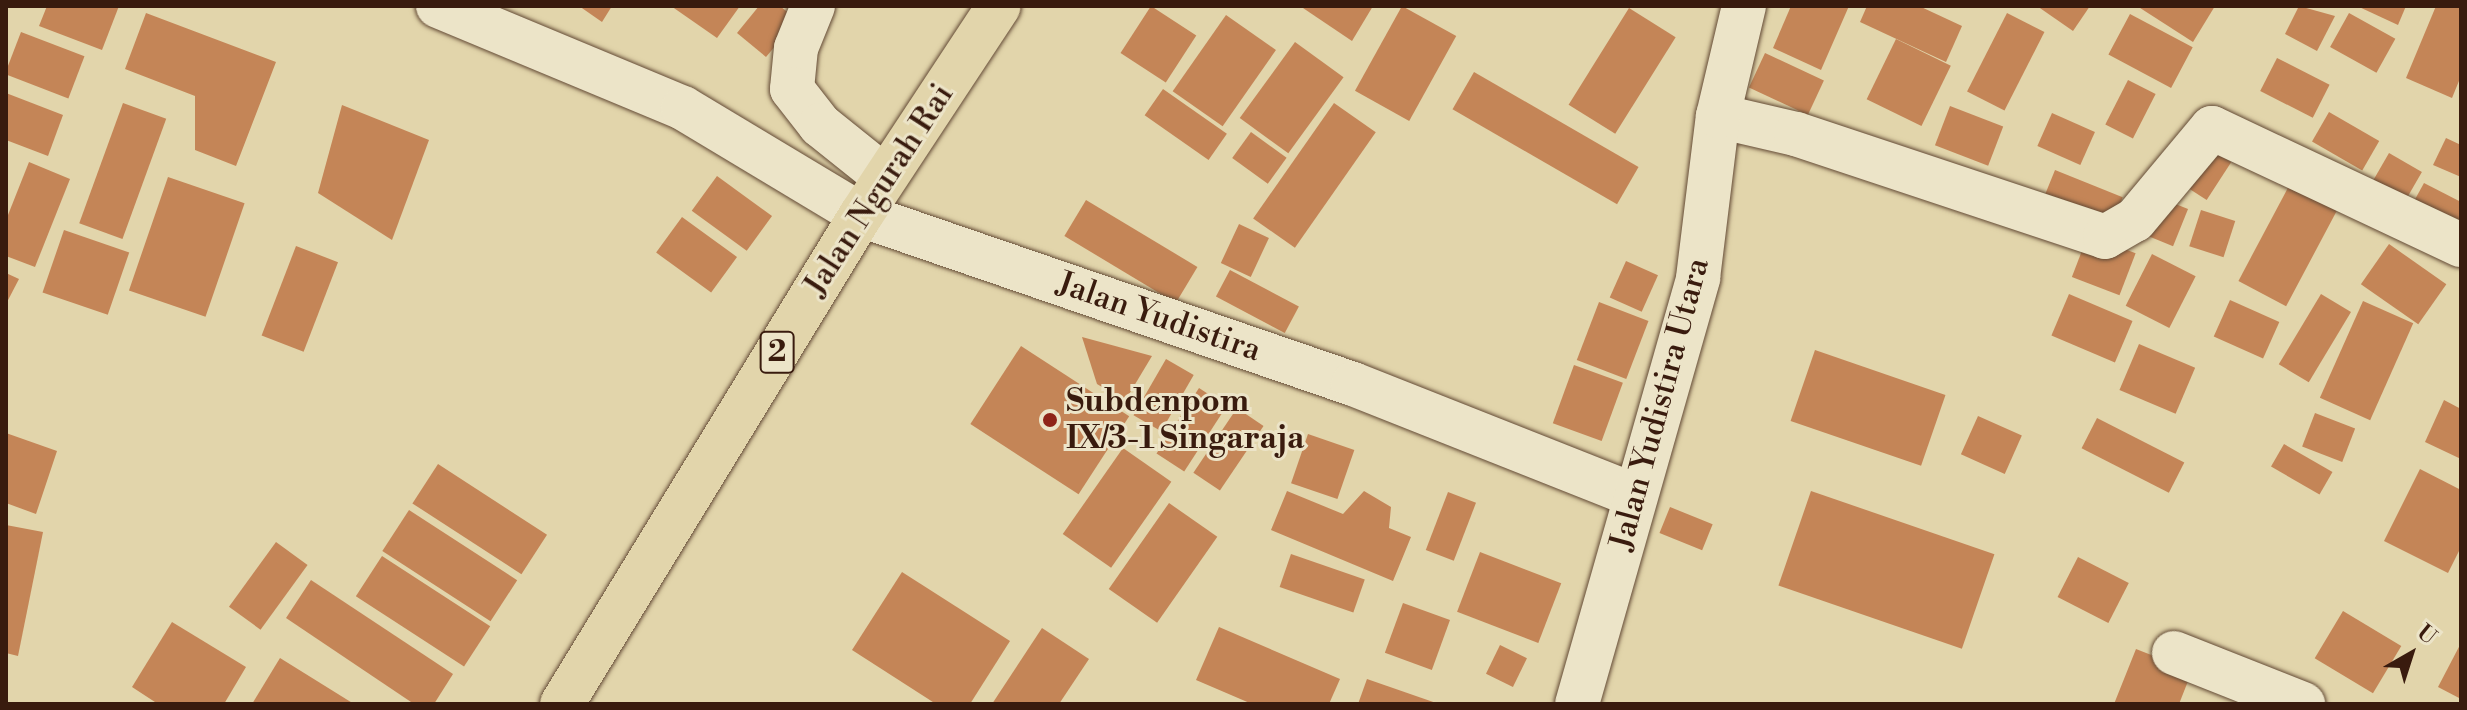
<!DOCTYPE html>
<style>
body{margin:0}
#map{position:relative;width:2467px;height:710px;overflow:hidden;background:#e2d5ab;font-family:"Libre Bodoni",serif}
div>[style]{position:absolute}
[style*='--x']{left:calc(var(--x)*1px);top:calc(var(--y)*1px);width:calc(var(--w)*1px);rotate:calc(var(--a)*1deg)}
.building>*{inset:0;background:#c48557;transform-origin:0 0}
.roads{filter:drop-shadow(0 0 2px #634a35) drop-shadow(0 0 2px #634a35)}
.minor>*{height:44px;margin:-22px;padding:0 22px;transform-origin:22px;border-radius:22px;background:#ece4c8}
.highway>*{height:44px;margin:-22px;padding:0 22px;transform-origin:22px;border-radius:22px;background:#e2d5ab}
.dots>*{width:22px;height:22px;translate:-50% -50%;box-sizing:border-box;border:4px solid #ece4c8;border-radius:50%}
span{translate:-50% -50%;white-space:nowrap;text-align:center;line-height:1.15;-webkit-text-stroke:6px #ece4c8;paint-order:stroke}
.shield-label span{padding:2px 6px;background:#ece4c8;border:2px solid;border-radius:6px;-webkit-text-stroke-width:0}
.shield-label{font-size:30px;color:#391b0e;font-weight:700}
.street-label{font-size:32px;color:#391b0e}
.poi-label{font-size:32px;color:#391b0e;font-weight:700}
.left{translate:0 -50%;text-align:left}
.frame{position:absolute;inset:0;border:8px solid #391b0e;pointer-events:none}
.north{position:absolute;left:2371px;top:614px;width:80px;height:80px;-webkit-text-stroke:6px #ece4c8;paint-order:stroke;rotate:39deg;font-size:22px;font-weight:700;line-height:32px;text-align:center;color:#391b0e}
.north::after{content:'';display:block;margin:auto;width:28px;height:36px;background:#391b0e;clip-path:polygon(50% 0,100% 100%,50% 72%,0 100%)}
</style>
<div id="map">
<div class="building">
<i style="clip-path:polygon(47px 6px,119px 6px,102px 50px,39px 26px)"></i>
<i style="clip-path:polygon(579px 6px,612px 6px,602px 22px)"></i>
<i style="clip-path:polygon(671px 6px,740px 6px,717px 38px)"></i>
<i style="clip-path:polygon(759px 6px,780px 6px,797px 20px,766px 57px,737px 33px)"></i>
<i style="left:1151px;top:6px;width:54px;height:56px;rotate:33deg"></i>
<i style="clip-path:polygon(1300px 6px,1373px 6px,1352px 41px)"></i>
<i style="left:1402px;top:6px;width:62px;height:97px;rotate:29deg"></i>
<i style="clip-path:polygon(1791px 6px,1849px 6px,1821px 70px,1773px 48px)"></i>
<i style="clip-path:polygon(1867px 6px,1919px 6px,1962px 26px,1946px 62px,1860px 22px)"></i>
<i style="clip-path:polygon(2037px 6px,2090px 6px,2073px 31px)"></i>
<i style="clip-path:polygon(2137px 6px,2215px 6px,2193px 42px)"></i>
<i style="clip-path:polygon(2299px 6px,2335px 16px,2317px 51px,2285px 34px)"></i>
<i style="clip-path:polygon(2357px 6px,2406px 6px,2398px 25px)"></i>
<i style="clip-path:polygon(2436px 6px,2461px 6px,2461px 76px,2452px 98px,2406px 78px)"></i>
<i style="left:1629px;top:8px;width:55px;height:114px;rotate:32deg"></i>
<i style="clip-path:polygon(146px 13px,276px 62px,236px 166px,195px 150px,195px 96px,125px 69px)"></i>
<i style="left:2007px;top:13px;width:42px;height:88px;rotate:27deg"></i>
<i style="left:2349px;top:13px;width:53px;height:39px;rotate:29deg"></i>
<i style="left:2130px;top:14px;width:71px;height:46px;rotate:28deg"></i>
<i style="left:1226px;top:15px;width:61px;height:93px;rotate:35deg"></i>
<i style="left:21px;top:32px;width:68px;height:45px;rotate:21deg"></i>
<i style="left:1896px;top:39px;width:61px;height:67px;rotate:26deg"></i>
<i style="left:1295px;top:42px;width:60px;height:94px;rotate:36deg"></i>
<i style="left:1765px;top:53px;width:65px;height:38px;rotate:25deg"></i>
<i style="left:2277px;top:58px;width:59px;height:37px;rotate:27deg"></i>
<i style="left:1474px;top:72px;width:190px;height:43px;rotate:30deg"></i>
<i style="left:2128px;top:80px;width:31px;height:50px;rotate:27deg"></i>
<i style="left:1163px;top:89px;width:78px;height:32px;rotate:35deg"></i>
<i style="clip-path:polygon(6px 93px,63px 115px,48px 156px,6px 140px)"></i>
<i style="left:123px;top:103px;width:46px;height:128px;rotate:20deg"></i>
<i style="left:1334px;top:103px;width:51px;height:141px;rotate:35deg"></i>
<i style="clip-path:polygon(342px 105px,429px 140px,392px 240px,318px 193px)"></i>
<i style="left:1950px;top:106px;width:57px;height:42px;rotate:21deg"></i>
<i style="left:2329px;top:112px;width:58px;height:34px;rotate:30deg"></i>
<i style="left:2052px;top:113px;width:47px;height:36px;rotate:24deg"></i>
<i style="left:1251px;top:132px;width:44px;height:32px;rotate:36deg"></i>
<i style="clip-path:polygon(2446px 138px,2461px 145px,2461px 177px,2433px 165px)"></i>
<i style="left:2206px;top:146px;width:30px;height:45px;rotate:33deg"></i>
<i style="left:2389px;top:153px;width:38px;height:43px;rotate:30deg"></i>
<i style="clip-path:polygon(29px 162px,70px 179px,35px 267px,6px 256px,6px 220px)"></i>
<i style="left:2055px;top:170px;width:73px;height:33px;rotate:22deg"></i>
<i style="left:717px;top:176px;width:68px;height:43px;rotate:36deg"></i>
<i style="left:168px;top:177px;width:81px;height:120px;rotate:19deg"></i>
<i style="left:2291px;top:182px;width:54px;height:112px;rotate:28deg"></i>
<i style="clip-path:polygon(2424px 183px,2461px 202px,2461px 228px,2413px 203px)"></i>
<i style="left:2163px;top:199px;width:27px;height:40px;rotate:22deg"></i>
<i style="left:1086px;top:200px;width:130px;height:42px;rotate:31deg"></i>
<i style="left:2201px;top:210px;width:36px;height:38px;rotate:18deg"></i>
<i style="left:682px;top:217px;width:68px;height:44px;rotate:36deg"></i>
<i style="left:1239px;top:224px;width:33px;height:43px;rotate:25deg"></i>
<i style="left:64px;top:230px;width:69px;height:66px;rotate:19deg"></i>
<i style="left:2088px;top:235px;width:51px;height:45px;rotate:21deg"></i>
<i style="left:2389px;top:244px;width:70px;height:49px;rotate:35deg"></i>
<i style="left:296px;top:246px;width:45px;height:96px;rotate:21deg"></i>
<i style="left:2152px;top:254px;width:49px;height:58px;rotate:27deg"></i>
<i style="left:1626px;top:261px;width:35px;height:40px;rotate:24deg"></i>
<i style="left:1230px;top:270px;width:78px;height:30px;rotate:28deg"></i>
<i style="clip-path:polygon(6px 273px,19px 279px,6px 304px)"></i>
<i style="left:2069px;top:294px;width:69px;height:45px;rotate:23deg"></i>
<i style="left:2321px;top:294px;width:35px;height:82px;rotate:31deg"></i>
<i style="left:2230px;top:300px;width:54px;height:40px;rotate:24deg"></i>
<i style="left:2363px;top:301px;width:55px;height:106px;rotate:24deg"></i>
<i style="left:1599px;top:302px;width:53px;height:62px;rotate:21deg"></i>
<i style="clip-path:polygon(1082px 337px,1152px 356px,1125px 401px,1097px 384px)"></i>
<i style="left:2139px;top:344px;width:61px;height:50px;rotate:23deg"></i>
<i style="left:1021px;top:346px;width:129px;height:93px;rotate:33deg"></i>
<i style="left:1815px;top:350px;width:138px;height:75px;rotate:19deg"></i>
<i style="left:1166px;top:359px;width:32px;height:65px;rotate:30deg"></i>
<i style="left:1574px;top:365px;width:52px;height:62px;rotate:20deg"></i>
<i style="left:1199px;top:388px;width:33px;height:78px;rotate:33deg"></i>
<i style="clip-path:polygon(2444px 400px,2461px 409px,2461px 459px,2425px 442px)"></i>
<i style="left:1237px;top:408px;width:32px;height:78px;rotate:34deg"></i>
<i style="left:2315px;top:413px;width:43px;height:36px;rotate:21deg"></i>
<i style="left:1978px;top:416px;width:48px;height:42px;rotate:24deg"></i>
<i style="left:2097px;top:418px;width:98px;height:34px;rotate:27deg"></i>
<i style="clip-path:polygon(6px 433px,57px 451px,36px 514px,6px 503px)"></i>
<i style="left:1308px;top:434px;width:49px;height:52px;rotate:19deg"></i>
<i style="left:2284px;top:444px;width:56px;height:26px;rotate:30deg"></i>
<i style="left:1123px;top:448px;width:59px;height:105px;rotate:35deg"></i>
<i style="left:438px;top:464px;width:130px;height:47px;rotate:33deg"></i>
<i style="clip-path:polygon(2420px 469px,2461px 490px,2461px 547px,2448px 573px,2384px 541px)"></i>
<i style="clip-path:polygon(1287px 491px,1343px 514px,1364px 491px,1391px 507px,1389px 528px,1411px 537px,1393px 581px,1271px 530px)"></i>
<i style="left:1811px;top:491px;width:194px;height:100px;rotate:19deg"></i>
<i style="left:1448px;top:492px;width:30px;height:62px;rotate:21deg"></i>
<i style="left:1169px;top:503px;width:59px;height:105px;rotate:35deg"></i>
<i style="left:1670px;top:507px;width:46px;height:28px;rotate:22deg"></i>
<i style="left:409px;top:510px;width:129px;height:49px;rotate:33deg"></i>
<i style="clip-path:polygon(6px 525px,43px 532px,18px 656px,6px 653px)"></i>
<i style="left:276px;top:542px;width:39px;height:80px;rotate:36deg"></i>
<i style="left:1480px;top:552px;width:87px;height:64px;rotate:21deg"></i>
<i style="left:1291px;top:554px;width:78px;height:35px;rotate:19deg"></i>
<i style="left:382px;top:556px;width:129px;height:48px;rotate:33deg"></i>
<i style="left:2078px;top:557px;width:57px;height:45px;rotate:27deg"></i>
<i style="clip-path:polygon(902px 572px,1010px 641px,970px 704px,936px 704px,852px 650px)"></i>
<i style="clip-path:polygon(311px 580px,453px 674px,434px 704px,414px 704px,286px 618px)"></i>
<i style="left:1403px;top:603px;width:50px;height:53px;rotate:20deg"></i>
<i style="left:2343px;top:611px;width:68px;height:55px;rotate:31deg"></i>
<i style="clip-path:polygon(172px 622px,246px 667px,224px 704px,158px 704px,132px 687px)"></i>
<i style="clip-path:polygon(1219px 627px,1340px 679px,1329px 704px,1252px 704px,1196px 680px)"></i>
<i style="clip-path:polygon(1042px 628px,1089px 659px,1059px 704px,992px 704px)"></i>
<i style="clip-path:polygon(2461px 643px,2461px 699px,2438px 687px)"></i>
<i style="left:1500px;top:645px;width:30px;height:32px;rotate:26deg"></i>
<i style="clip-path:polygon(2136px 649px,2192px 671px,2179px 704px,2114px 704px)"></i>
<i style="clip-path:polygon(280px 658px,354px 704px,252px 704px)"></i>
<i style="clip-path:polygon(1367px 679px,1439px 704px,1358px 704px)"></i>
</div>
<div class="roads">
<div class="minor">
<i style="--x:438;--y:6;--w:265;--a:22.6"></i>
<i style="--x:683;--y:108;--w:208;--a:31"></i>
<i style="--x:861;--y:215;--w:520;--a:18.96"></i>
<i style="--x:1353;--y:384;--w:302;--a:21.6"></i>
<i style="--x:813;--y:6;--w:45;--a:112"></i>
<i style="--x:796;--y:48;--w:41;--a:95.6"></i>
<i style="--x:792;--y:89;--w:46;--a:52.1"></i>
<i style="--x:820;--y:125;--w:83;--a:38.7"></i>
<i style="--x:1718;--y:116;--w:80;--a:13"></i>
<i style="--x:1796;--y:134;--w:326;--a:18.4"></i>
<i style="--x:2105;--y:237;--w:34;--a:-30"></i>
<i style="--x:2135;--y:220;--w:120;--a:-50.1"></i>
<i style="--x:2212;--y:128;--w:275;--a:25.2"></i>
<i style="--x:2174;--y:653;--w:139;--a:21.6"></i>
<i style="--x:1577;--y:704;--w:443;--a:-74.1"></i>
<i style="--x:1698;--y:278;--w:163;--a:-83"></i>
<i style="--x:1718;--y:116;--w:113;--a:-76.7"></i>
</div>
<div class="highway">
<i style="--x:562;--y:704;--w:573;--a:-58.56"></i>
<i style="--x:861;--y:215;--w:250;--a:-56.6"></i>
</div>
</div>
<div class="dots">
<i style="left:1050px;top:420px;background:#8f2418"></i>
</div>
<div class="shield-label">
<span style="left:777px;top:352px">2</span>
</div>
<div class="street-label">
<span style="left:879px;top:190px;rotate:-57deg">Jalan Ngurah Rai</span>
<span style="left:1159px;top:317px;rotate:19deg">Jalan Yudistira</span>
<span style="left:1660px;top:404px;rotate:-75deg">Jalan Yudistira Utara</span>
</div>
<div class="poi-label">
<span class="left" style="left:1066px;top:420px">Subdenpom<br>IX/3-1 Singaraja</span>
</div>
<div class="frame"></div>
<div class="north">U</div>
</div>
